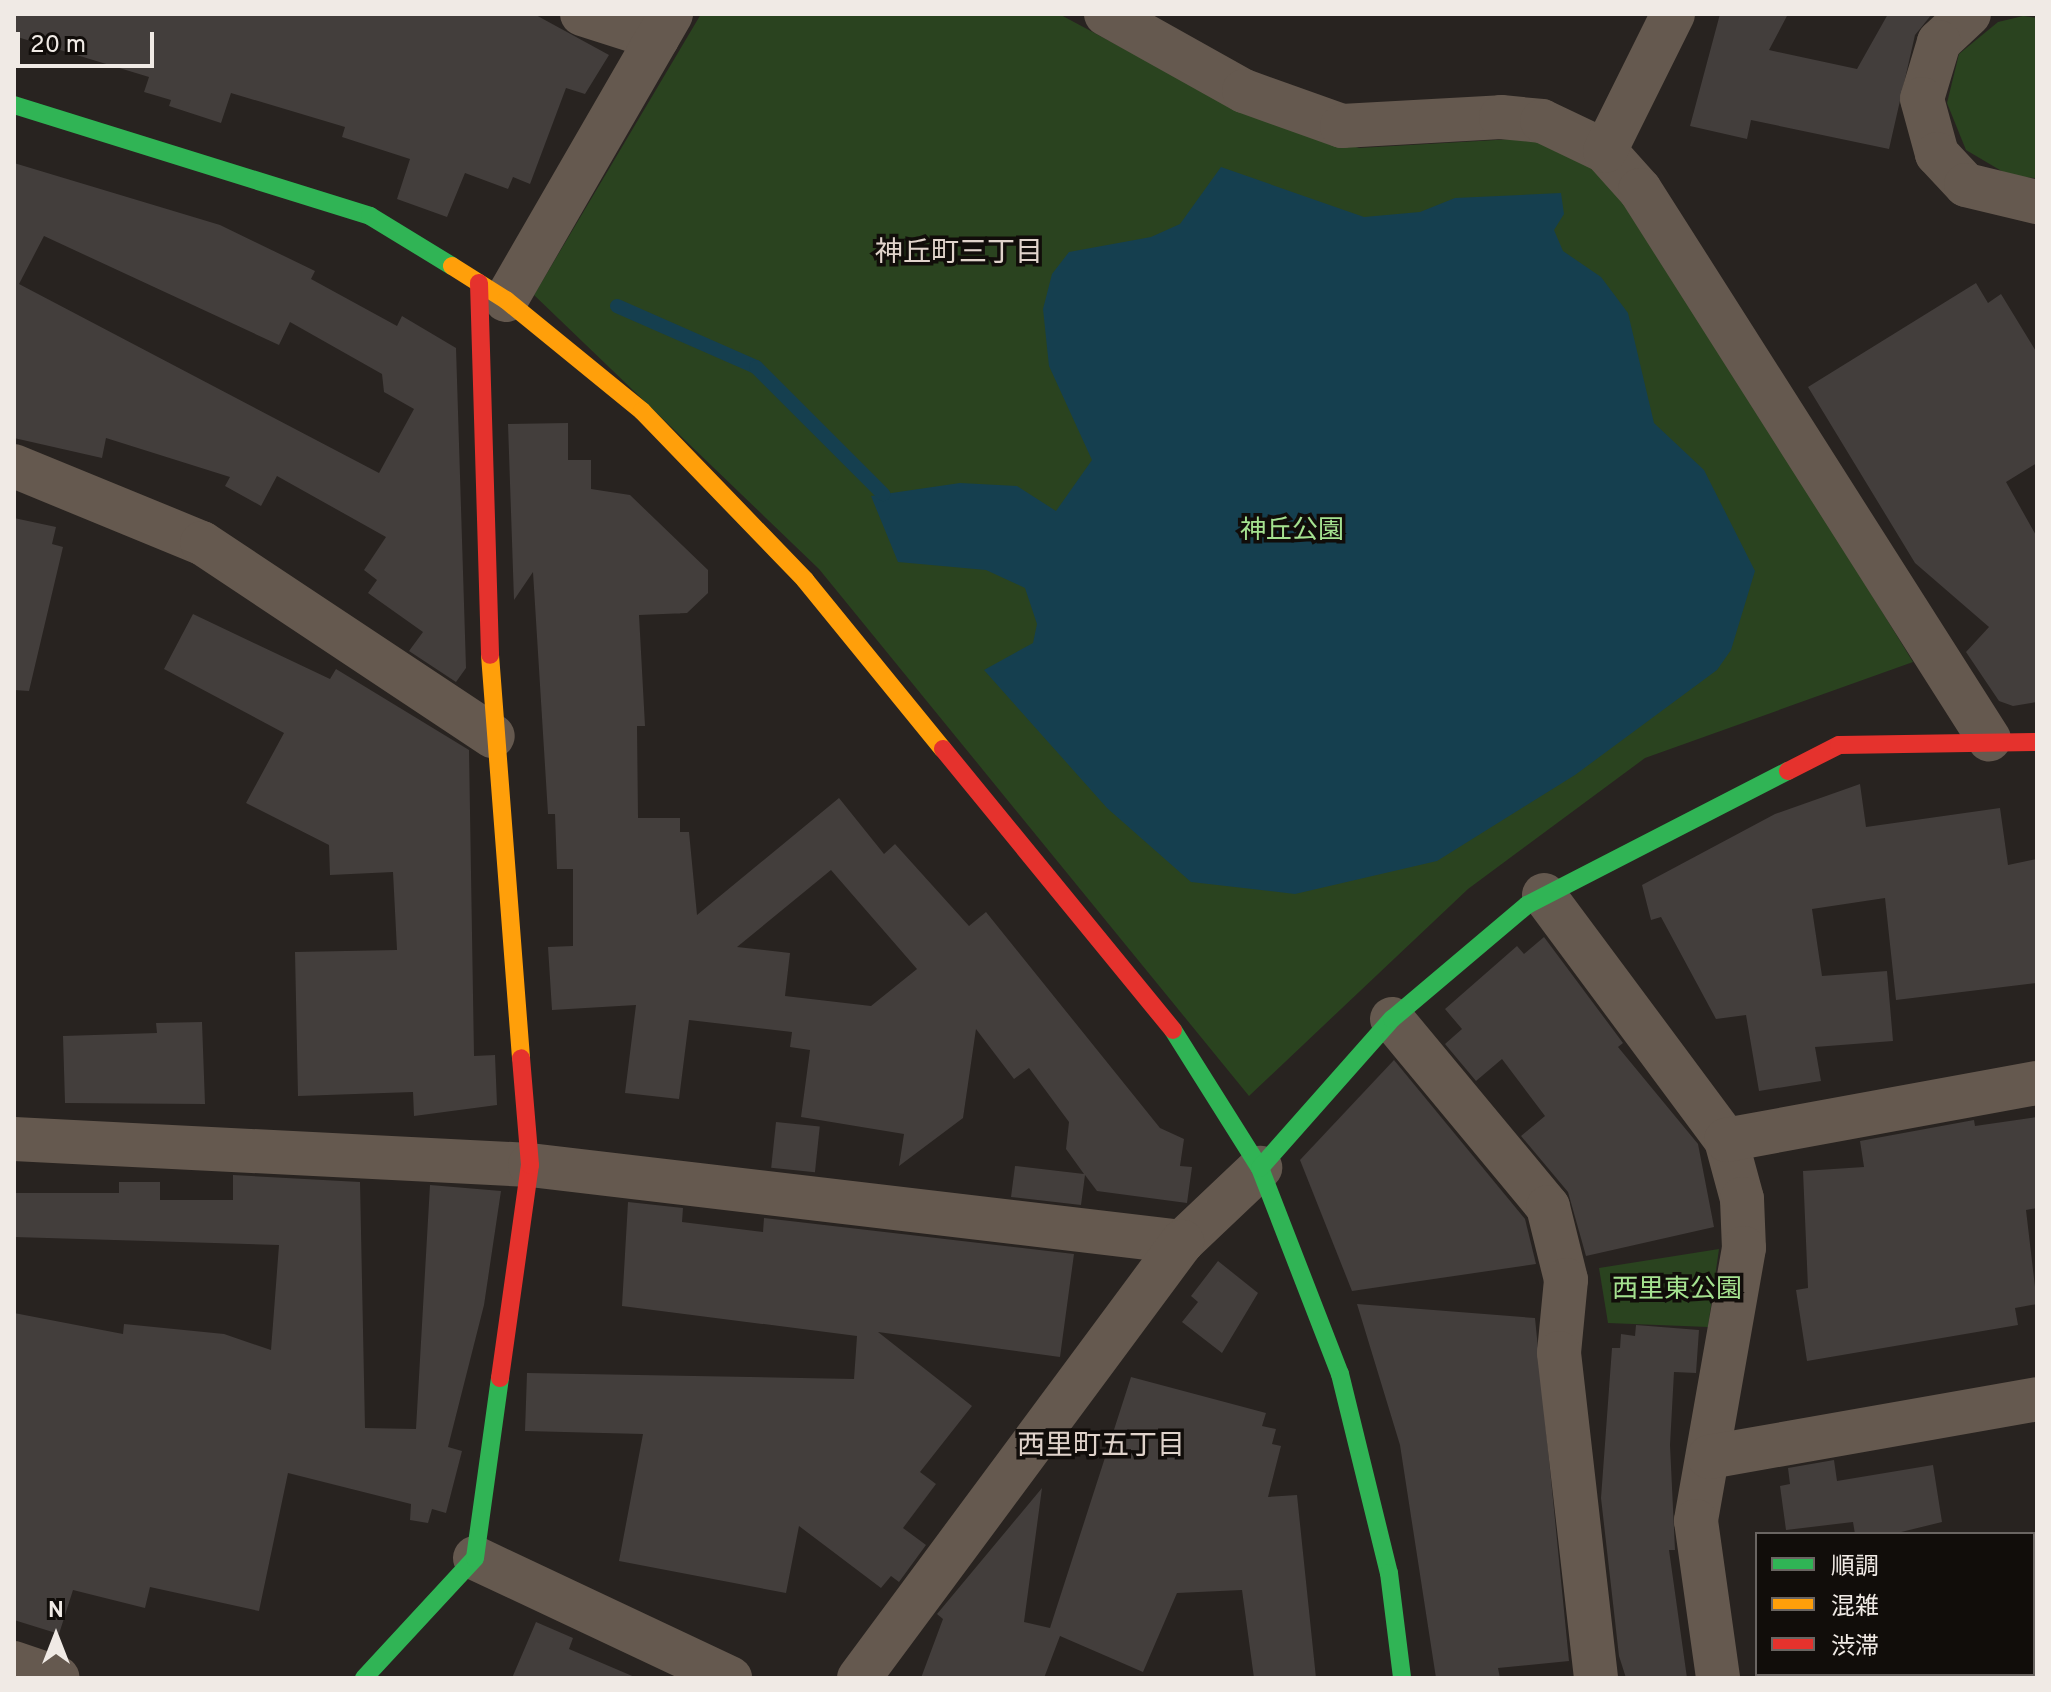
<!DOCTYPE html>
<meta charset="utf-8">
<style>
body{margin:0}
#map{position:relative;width:2051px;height:1692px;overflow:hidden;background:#282320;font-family:Overpass,"Noto Sans JP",sans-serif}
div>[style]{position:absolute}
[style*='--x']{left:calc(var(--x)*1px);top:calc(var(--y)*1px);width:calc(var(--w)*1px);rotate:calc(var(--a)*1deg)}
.green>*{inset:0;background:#2a431f}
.water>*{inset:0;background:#153f4f}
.stream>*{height:14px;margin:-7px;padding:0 7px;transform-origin:7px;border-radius:7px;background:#153f4f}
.building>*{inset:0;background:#433e3c;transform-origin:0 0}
.street>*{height:44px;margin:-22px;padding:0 22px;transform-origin:22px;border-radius:22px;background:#65594f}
.fast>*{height:18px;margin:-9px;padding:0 9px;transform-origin:9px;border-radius:9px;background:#30b455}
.slow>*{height:18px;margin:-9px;padding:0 9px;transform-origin:9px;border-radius:9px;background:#ff9f0a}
.jam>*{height:18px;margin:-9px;padding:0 9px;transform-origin:9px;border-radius:9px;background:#e5322d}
span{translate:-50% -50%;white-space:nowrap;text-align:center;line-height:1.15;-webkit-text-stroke:7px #110d0a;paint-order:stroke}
.park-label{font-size:26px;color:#a5e290}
.neighbourhood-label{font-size:28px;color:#e0d3cb}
.frame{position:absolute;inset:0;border:16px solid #f0eae5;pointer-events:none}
.legend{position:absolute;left:1755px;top:1532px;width:280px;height:144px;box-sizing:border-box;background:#110d0a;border:2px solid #6a6562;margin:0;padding:10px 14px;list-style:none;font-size:24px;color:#f0eae5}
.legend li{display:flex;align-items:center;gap:16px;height:40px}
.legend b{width:40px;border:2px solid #6a6562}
.north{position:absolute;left:16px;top:1596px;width:80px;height:80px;-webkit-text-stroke:6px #110d0a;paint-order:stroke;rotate:0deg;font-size:22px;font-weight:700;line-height:32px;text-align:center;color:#f0eae5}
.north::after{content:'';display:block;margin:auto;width:28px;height:36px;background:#f0eae5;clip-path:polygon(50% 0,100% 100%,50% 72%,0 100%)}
.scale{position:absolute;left:16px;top:32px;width:138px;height:36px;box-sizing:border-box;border:4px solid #f0eae5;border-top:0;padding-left:10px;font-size:24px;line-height:28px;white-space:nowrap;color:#f0eae5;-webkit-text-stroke:6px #110d0a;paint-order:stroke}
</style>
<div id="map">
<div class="green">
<i style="clip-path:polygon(701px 14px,1059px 14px,1218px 99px,1359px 148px,1547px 137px,1615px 176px,1913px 662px,1645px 758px,1468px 889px,1249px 1096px,819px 569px,534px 295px)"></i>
<i style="clip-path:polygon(2023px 16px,2037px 18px,2035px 178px,2010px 176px,1966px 150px,1947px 103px,1959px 54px,1998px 22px)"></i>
<i style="clip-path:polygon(1719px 1249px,1708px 1327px,1608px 1323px,1599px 1268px)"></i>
</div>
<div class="water">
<i style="clip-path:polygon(1221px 167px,1364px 217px,1420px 212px,1455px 198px,1561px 193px,1564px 214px,1554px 230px,1563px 251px,1601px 277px,1628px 313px,1654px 423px,1704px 470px,1755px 571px,1731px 650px,1717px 670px,1575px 775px,1437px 861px,1295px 894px,1191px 882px,1107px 808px,984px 670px,1033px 643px,1037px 624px,1025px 588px,986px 570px,898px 562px,871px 496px,960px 483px,1017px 486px,1056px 511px,1092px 460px,1049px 366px,1043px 309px,1052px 274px,1069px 252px,1151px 237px,1180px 224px)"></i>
</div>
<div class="stream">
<i style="--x:617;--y:306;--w:152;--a:23.7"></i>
<i style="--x:756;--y:367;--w:180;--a:45"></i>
</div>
<div class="building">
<i style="clip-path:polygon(14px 14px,534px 14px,609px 55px,585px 94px,566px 88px,530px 184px,513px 177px,508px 189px,465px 173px,447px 217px,397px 199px,410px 159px,342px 137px,345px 127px,231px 93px,221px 123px,169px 106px,171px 100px,144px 92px,149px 77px,14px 36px)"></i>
<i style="clip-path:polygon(1720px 14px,1788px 14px,1769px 50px,1857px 69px,1888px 14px,1932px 14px,1915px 35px,1889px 149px,1751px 120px,1747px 139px,1690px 126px)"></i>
<i style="clip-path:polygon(evenodd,14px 163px,220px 225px,315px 271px,311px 279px,397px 326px,402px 316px,456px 348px,466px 668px,456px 682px,409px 651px,423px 632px,368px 593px,377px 580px,364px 570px,386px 537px,277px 476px,261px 506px,225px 486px,230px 477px,106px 438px,102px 458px,14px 438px,14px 163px,44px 236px,279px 345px,290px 322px,382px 374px,384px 392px,414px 409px,379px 473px,19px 284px,44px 236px)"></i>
<i style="clip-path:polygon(1976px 283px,1988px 303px,2001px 294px,2037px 353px,2037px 463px,2006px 482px,2037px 537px,2037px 702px,2013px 706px,1999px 701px,1966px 652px,1989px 627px,1915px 563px,1808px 387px)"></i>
<i style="clip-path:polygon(evenodd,568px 423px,568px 460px,591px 460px,591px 489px,630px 495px,708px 570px,708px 593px,687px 613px,639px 615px,645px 726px,637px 726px,638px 818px,680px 818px,680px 832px,689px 832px,697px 915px,839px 798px,884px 854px,895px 844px,969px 926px,986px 912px,1160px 1128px,1184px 1139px,1180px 1166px,1192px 1167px,1187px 1203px,1097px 1191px,1085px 1175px,1081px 1205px,1011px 1197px,1015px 1166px,1084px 1174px,1066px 1149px,1069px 1122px,1029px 1068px,1014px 1079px,976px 1029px,963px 1118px,899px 1166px,904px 1134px,801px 1117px,810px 1050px,790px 1047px,792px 1032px,689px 1020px,679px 1099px,625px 1093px,636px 1005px,552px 1010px,548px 947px,573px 946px,573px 869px,557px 869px,555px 814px,548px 814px,533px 572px,514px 600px,508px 424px,568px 423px,831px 870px,917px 969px,871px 1006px,785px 996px,790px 953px,737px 947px,831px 870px)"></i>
<i style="clip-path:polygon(14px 518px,56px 527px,52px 544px,63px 547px,29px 691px,14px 690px)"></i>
<i style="clip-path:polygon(193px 614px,330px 679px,336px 669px,469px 750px,474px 1056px,495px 1055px,497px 1105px,414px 1116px,413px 1092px,298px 1096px,295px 952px,397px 950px,393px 872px,330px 875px,329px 845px,246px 803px,284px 733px,164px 669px)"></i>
<i style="clip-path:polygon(1860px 784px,1866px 827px,2000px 808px,2008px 865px,2037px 859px,2037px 983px,1896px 1000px,1885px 898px,1812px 909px,1822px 976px,1887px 971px,1893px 1041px,1815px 1047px,1821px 1081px,1759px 1091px,1746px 1015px,1716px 1019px,1661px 917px,1651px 920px,1642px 885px,1775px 814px)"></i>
<i style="clip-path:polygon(1544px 937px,1623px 1043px,1618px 1047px,1698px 1144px,1714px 1227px,1586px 1256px,1568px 1192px,1521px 1136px,1545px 1116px,1502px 1059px,1476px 1081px,1445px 1044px,1462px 1029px,1445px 1009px,1517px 946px,1524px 954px)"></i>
<i style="clip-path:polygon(202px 1022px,205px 1104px,65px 1103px,63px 1036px,157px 1033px,156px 1023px)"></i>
<i style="clip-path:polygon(1394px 1060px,1525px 1219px,1536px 1264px,1352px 1291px,1300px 1160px)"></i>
<i style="clip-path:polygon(2037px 1117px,2037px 1208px,2026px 1210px,2037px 1304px,2015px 1308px,2018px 1325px,1807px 1361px,1796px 1290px,1808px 1288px,1803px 1171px,1864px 1167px,1860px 1141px,1974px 1120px,1975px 1126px)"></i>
<i style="left:776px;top:1122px;width:44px;height:46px;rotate:6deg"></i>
<i style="clip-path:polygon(233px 1175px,360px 1182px,365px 1428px,416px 1429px,430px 1185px,501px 1191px,484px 1305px,448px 1447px,462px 1451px,446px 1513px,432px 1509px,428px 1523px,410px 1520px,411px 1504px,288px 1473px,259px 1611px,150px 1587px,145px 1608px,73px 1590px,59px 1634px,14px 1620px,14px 1313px,123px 1334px,124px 1324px,224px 1334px,271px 1350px,279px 1245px,14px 1237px,14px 1193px,119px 1193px,119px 1182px,160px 1182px,160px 1200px,233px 1200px)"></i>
<i style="clip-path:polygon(628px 1202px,683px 1208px,682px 1222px,763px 1232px,764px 1218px,1074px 1254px,1060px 1357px,878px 1332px,972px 1406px,920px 1472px,936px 1484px,903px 1528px,926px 1545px,899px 1582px,891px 1576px,881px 1588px,799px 1526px,786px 1593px,619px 1561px,643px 1434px,525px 1431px,527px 1373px,854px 1379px,857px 1336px,622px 1306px)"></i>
<i style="clip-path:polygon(1218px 1261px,1258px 1293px,1222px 1353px,1182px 1322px,1198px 1302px,1191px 1296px)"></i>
<i style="clip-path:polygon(1357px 1304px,1535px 1318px,1569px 1661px,1498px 1668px,1500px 1678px,1436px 1678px,1400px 1445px)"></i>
<i style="clip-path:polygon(1636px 1325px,1699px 1330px,1696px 1373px,1674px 1372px,1670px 1445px,1675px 1550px,1669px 1550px,1687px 1678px,1626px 1678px,1619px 1656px,1601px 1498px,1612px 1348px,1620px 1348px,1621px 1334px,1635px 1336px)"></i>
<i style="clip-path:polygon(1131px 1377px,1266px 1413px,1262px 1426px,1276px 1429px,1272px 1444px,1281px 1446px,1268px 1497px,1297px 1495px,1316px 1678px,1254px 1678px,1242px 1590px,1177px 1593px,1143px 1672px,1060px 1636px,1044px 1678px,921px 1678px,943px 1619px,937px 1614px,1042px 1488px,1024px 1622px,1050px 1628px)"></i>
<i style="clip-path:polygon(1834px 1460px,1837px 1481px,1933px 1465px,1942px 1522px,1893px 1534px,1855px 1534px,1853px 1522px,1786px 1530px,1780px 1486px,1790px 1484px,1788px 1468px)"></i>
<i style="clip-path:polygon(536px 1622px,573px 1638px,569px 1649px,637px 1678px,512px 1678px)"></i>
</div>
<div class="street">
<i style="--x:582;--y:14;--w:79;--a:17.7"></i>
<i style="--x:1106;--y:14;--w:158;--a:29.2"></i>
<i style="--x:1244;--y:91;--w:104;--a:19.7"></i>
<i style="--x:1342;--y:126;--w:159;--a:-3.2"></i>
<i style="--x:1501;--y:117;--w:41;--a:5.6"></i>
<i style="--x:1542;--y:121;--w:70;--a:25.5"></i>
<i style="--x:1605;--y:151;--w:52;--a:48.1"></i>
<i style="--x:1640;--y:190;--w:651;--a:57.56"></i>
<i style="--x:1969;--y:14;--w:41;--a:137"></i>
<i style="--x:1939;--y:42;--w:59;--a:106.6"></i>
<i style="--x:1922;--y:99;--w:57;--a:74.7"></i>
<i style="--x:1937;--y:154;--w:42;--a:46.9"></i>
<i style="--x:1966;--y:185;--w:73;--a:13.5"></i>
<i style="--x:1605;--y:151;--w:153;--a:-63.6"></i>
<i style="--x:506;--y:300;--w:330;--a:-60"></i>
<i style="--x:14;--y:466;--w:203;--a:22.3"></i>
<i style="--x:202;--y:543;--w:349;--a:33.6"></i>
<i style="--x:1544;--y:895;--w:305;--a:53.4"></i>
<i style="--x:1726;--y:1140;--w:61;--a:74.8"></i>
<i style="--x:1742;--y:1199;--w:49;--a:87.7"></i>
<i style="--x:1744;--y:1248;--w:277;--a:100"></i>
<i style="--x:1696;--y:1521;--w:159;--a:82"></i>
<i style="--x:1392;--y:1019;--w:244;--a:50.3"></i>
<i style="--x:1548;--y:1207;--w:75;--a:76.1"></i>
<i style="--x:1566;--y:1280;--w:73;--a:95.5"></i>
<i style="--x:1559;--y:1353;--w:327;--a:83.5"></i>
<i style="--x:14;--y:1139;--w:517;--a:2.88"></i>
<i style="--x:530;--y:1165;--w:657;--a:6.74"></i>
<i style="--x:1182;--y:1242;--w:108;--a:-43.5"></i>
<i style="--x:1726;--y:1140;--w:316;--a:-10.4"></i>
<i style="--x:1709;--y:1457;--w:333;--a:-10"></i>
<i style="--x:475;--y:1558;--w:282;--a:25.2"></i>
<i style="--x:14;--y:1663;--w:46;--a:18.8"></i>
<i style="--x:859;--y:1678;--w:543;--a:-53.47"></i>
</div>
<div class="fast">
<i style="--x:14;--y:105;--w:373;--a:17.3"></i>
<i style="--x:370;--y:216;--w:96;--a:31.4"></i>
<i style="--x:1173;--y:1030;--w:163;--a:57.8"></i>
<i style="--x:1260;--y:1168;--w:221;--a:68.8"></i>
<i style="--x:1340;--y:1374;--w:205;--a:76.2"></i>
<i style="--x:1389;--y:1573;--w:106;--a:82.9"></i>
<i style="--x:1260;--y:1168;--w:199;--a:-48.5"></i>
<i style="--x:1392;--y:1019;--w:177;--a:-40.2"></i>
<i style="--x:1527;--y:905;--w:293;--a:-27.2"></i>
<i style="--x:364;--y:1678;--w:163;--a:-47.2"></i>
<i style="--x:475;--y:1558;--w:182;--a:-82.1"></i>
</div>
<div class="slow">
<i style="--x:452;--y:266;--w:64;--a:32.2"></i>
<i style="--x:506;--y:300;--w:176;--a:39.2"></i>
<i style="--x:642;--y:411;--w:235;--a:46"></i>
<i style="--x:805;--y:580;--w:218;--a:50.8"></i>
<i style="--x:490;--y:655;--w:404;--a:85.6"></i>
</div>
<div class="jam">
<i style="--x:479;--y:283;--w:372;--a:88.3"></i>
<i style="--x:943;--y:749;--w:363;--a:50.7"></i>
<i style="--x:1788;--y:771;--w:57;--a:-27"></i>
<i style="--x:1839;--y:745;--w:198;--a:-0.9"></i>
<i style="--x:500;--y:1378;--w:215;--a:-82"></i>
<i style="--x:530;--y:1165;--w:107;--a:-94.8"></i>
</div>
<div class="park-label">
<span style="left:1292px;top:532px">神丘公園</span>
<span style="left:1677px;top:1291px">西里東公園</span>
</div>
<div class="neighbourhood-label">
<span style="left:959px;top:254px">神丘町三丁目</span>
<span style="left:1101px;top:1447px">西里町五丁目</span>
</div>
<div class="frame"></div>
<ul class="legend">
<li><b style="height:10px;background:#30b455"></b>順調</li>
<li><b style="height:10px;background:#ff9f0a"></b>混雑</li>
<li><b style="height:10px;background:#e5322d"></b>渋滞</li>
</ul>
<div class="north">N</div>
<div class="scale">20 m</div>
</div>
